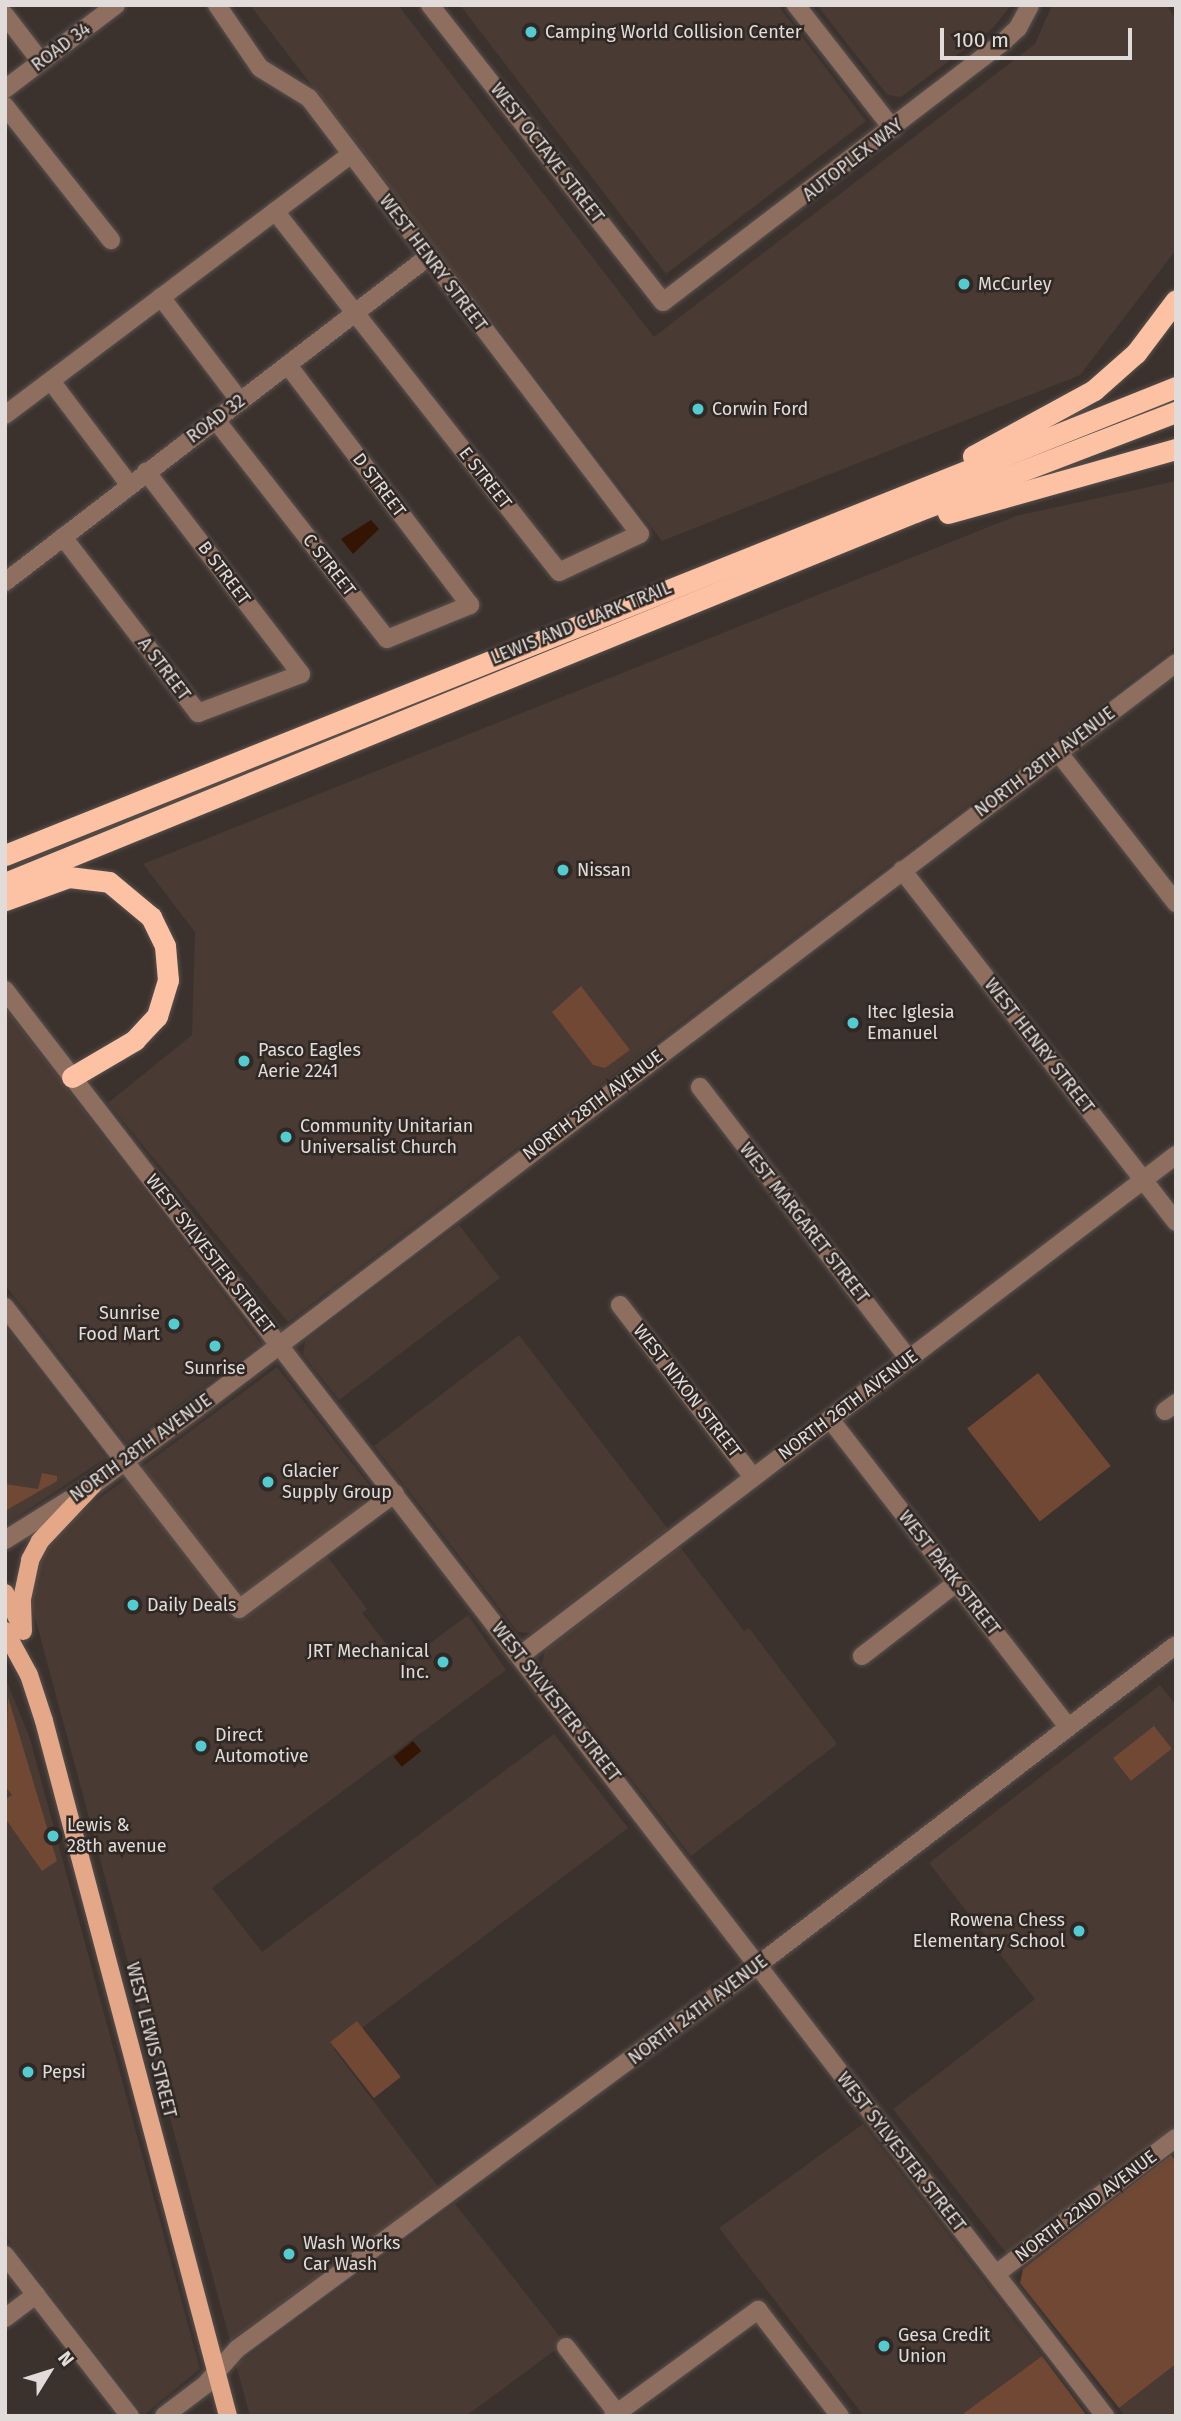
<!DOCTYPE html>
<style>
body{margin:0}
#map{position:relative;width:1181px;height:2421px;overflow:hidden;background:#3b322e;font-family:"Fira Sans",sans-serif}
div>[style]{position:absolute}
[style*='--x']{left:calc(var(--x)*1px);top:calc(var(--y)*1px);width:calc(var(--w)*1px);rotate:calc(var(--a)*1deg)}
.built>*{inset:0;background:#493a33}
.green>*{inset:0;background:#704834;transform-origin:0 0}
.water>*{inset:0;background:#341402;transform-origin:0 0}
.roads{filter:drop-shadow(0 0 2px #59514d) drop-shadow(0 0 2px #59514d)}
.minor>*{height:18px;margin:-9px;padding:0 9px;transform-origin:9px;border-radius:9px;background:#8d6e5f}
.major>*{height:18px;margin:-9px;padding:0 9px;transform-origin:9px;border-radius:9px;background:#e4a788}
.highway>*{height:21px;margin:-10.5px;padding:0 10.5px;transform-origin:10.5px;border-radius:10.5px;background:#fdc1a3}
.dots>*{width:19px;height:19px;translate:-50% -50%;box-sizing:border-box;border:4px solid #302824;border-radius:50%}
span{translate:-50% -50%;white-space:nowrap;text-align:center;line-height:1.15;-webkit-text-stroke:5px #302824;paint-order:stroke}
.poi-label{font-size:18px;color:#e1dcd9}
.left{translate:0 -50%;text-align:left}
.right{translate:-100% -50%;text-align:right}
.street-label{font-size:18px;color:#e1dcd9}
.frame{position:absolute;inset:0;border:7px solid #e1dcd9;pointer-events:none}
.north{position:absolute;left:14px;top:2337px;width:70px;height:70px;-webkit-text-stroke:5px #302824;paint-order:stroke;rotate:52deg;font-size:19px;font-weight:700;line-height:28px;text-align:center;color:#e1dcd9}
.north::after{content:'';display:block;margin:auto;width:24px;height:32px;background:#e1dcd9;clip-path:polygon(50% 0,100% 100%,50% 72%,0 100%)}
.scale{position:absolute;left:940px;top:28px;width:192px;height:32px;box-sizing:border-box;border:4px solid #e1dcd9;border-top:0;padding-left:9px;font-size:21px;line-height:24px;white-space:nowrap;color:#e1dcd9;-webkit-text-stroke:5px #302824;paint-order:stroke}
</style>
<div id="map">
<div class="built">
<i style="clip-path:polygon(250px 5px,398px 5px,654px 337px,1035px 44px,1052px 5px,1167px 5px,1176px 21px,1176px 250px,1080px 375px,662px 541px)"></i>
<i style="clip-path:polygon(460px 5px,778px 5px,866px 121px,666px 274px)"></i>
<i style="clip-path:polygon(817px 5px,1011px 5px,993px 28px,901px 97px,887px 95px)"></i>
<i style="clip-path:polygon(1176px 481px,1176px 647px,288px 1322px,108px 1103px,192px 1035px,195px 932px,143px 864px,1016px 516px)"></i>
<i style="clip-path:polygon(5px 1007px,261px 1344px,127px 1443px,5px 1285px)"></i>
<i style="clip-path:polygon(459px 1225px,500px 1278px,339px 1400px,303px 1355px,305px 1341px)"></i>
<i style="clip-path:polygon(5px 1326px,106px 1458px,5px 1525px)"></i>
<i style="clip-path:polygon(519px 1335px,668px 1529px,531px 1633px,518px 1632px,374px 1446px)"></i>
<i style="clip-path:polygon(277px 1367px,387px 1508px,327px 1556px,367px 1609px,362px 1613px,402px 1664px,468px 1615px,506px 1670px,212px 1888px,262px 1952px,554px 1734px,628px 1828px,334px 2049px,440px 2189px,230px 2341px,29px 1595px,41px 1546px,62px 1526px)"></i>
<i style="clip-path:polygon(680px 1547px,744px 1631px,749px 1628px,837px 1744px,691px 1856px,542px 1664px,545px 1650px)"></i>
<i style="clip-path:polygon(5px 1677px,30px 1739px,200px 2369px,144px 2415px,5px 2236px)"></i>
<i style="clip-path:polygon(1160px 1685px,1176px 1705px,1176px 2127px,1010px 2258px,893px 2109px,1035px 1999px,929px 1863px)"></i>
<i style="clip-path:polygon(863px 2124px,1042px 2356px,960px 2416px,864px 2416px,719px 2228px)"></i>
<i style="clip-path:polygon(455px 2204px,565px 2343px,466px 2416px,250px 2416px,236px 2365px)"></i>
<i style="clip-path:polygon(1176px 2364px,1176px 2416px,1125px 2416px,1119px 2408px)"></i>
</div>
<div class="green">
<i style="clip-path:polygon(581px 986px,630px 1050px,605px 1068px,593px 1065px,552px 1012px)"></i>
<i style="left:1038px;top:1373px;width:118px;height:90px;rotate:52deg"></i>
<i style="clip-path:polygon(42px 1473px,57px 1476px,57px 1481px,5px 1511px,5px 1484px,38px 1489px)"></i>
<i style="clip-path:polygon(8px 1697px,57px 1861px,42px 1871px,5px 1818px,5px 1800px,12px 1795px,5px 1786px)"></i>
<i style="left:1154px;top:1726px;width:29px;height:52px;rotate:52deg"></i>
<i style="left:357px;top:2021px;width:71px;height:34px;rotate:52deg"></i>
<i style="clip-path:polygon(1171px 2155px,1176px 2161px,1176px 2364px,1119px 2408px,1020px 2283px,1023px 2269px)"></i>
<i style="clip-path:polygon(1042px 2356px,1087px 2416px,960px 2416px)"></i>
</div>
<div class="water">
<i style="clip-path:polygon(371px 520px,379px 529px,353px 554px,341px 539px)"></i>
<i style="left:413px;top:1741px;width:13px;height:25px;rotate:51deg"></i>
</div>
<div class="roads">
<div class="minor">
<i style="--x:217;--y:5;--w:76;--a:55.7"></i>
<i style="--x:260;--y:68;--w:57;--a:31.5"></i>
<i style="--x:309;--y:98;--w:547;--a:52.8"></i>
<i style="--x:640;--y:534;--w:89;--a:154.9"></i>
<i style="--x:559;--y:572;--w:459;--a:-128.2"></i>
<i style="--x:430;--y:5;--w:377;--a:51.9"></i>
<i style="--x:663;--y:302;--w:429;--a:-37.4"></i>
<i style="--x:1004;--y:41;--w:19;--a:-43"></i>
<i style="--x:1018;--y:28;--w:26;--a:-62"></i>
<i style="--x:796;--y:5;--w:157;--a:52"></i>
<i style="--x:5;--y:15;--w:59;--a:52.5"></i>
<i style="--x:5;--y:89;--w:139;--a:-37.1"></i>
<i style="--x:5;--y:106;--w:171;--a:51.7"></i>
<i style="--x:161;--y:297;--w:131;--a:52.8"></i>
<i style="--x:51;--y:381;--w:129;--a:52.9"></i>
<i style="--x:5;--y:415;--w:433;--a:-37"></i>
<i style="--x:215;--y:419;--w:279;--a:52"></i>
<i style="--x:387;--y:639;--w:90;--a:-22.3"></i>
<i style="--x:470;--y:605;--w:301;--a:-127.2"></i>
<i style="--x:63;--y:537;--w:222;--a:52.5"></i>
<i style="--x:198;--y:713;--w:110;--a:-20.7"></i>
<i style="--x:301;--y:674;--w:255;--a:-127.4"></i>
<i style="--x:5;--y:582;--w:533;--a:-37.54"></i>
<i style="--x:1058;--y:752;--w:192;--a:52"></i>
<i style="--x:902;--y:870;--w:446;--a:52.1"></i>
<i style="--x:5;--y:990;--w:1801;--a:52.35"></i>
<i style="--x:700;--y:1087;--w:343;--a:52.5"></i>
<i style="--x:620;--y:1305;--w:217;--a:52.3"></i>
<i style="--x:5;--y:1307;--w:382;--a:52.2"></i>
<i style="--x:239;--y:1609;--w:194;--a:-36.6"></i>
<i style="--x:1165;--y:1411;--w:14;--a:-36"></i>
<i style="--x:830;--y:1419;--w:389;--a:52.3"></i>
<i style="--x:5;--y:1540;--w:104;--a:-32"></i>
<i style="--x:93;--y:1485;--w:129;--a:-36.5"></i>
<i style="--x:197;--y:1408;--w:1230;--a:-37.27"></i>
<i style="--x:521;--y:1655;--w:824;--a:-37.36"></i>
<i style="--x:862;--y:1656;--w:119;--a:-37.8"></i>
<i style="--x:5;--y:2255;--w:204;--a:52.2"></i>
<i style="--x:996;--y:2274;--w:226;--a:-37.1"></i>
<i style="--x:5;--y:2318;--w:39;--a:-37"></i>
<i style="--x:566;--y:2347;--w:83;--a:52.3"></i>
<i style="--x:164;--y:2416;--w:51;--a:-37.1"></i>
<i style="--x:205;--y:2385;--w:48;--a:-48.4"></i>
<i style="--x:237;--y:2349;--w:647;--a:-36.39"></i>
<i style="--x:758;--y:1965;--w:526;--a:-37.44"></i>
<i style="--x:613;--y:2416;--w:180;--a:-36.2"></i>
<i style="--x:758;--y:2310;--w:134;--a:52.3"></i>
</div>
<div class="major">
<i style="--x:5;--y:1593;--w:34;--a:64"></i>
<i style="--x:5;--y:1631;--w:50;--a:61.4"></i>
<i style="--x:29;--y:1675;--w:48;--a:71.9"></i>
<i style="--x:44;--y:1721;--w:719;--a:75.17"></i>
<i style="--x:23;--y:1631;--w:32;--a:-92"></i>
<i style="--x:22;--y:1599;--w:40;--a:-78"></i>
<i style="--x:30;--y:1560;--w:21;--a:-62"></i>
<i style="--x:40;--y:1541;--w:77;--a:-46.6"></i>
</div>
<div class="highway">
<i style="--x:973;--y:456;--w:138;--a:-28.6"></i>
<i style="--x:1094;--y:390;--w:56;--a:-41.4"></i>
<i style="--x:1136;--y:353;--w:66;--a:-53"></i>
<i style="--x:948;--y:513;--w:237;--a:-15.7"></i>
<i style="--x:5;--y:855;--w:1261;--a:-21.78"></i>
<i style="--x:5;--y:883;--w:983;--a:-22.18"></i>
<i style="--x:915;--y:512;--w:280;--a:-21"></i>
<i style="--x:5;--y:900;--w:68;--a:-19.8"></i>
<i style="--x:69;--y:877;--w:40;--a:7.1"></i>
<i style="--x:109;--y:882;--w:55;--a:39.8"></i>
<i style="--x:151;--y:917;--w:32;--a:64"></i>
<i style="--x:165;--y:946;--w:34;--a:85"></i>
<i style="--x:168;--y:980;--w:38;--a:107"></i>
<i style="--x:157;--y:1016;--w:33;--a:133"></i>
<i style="--x:135;--y:1040;--w:73;--a:149.6"></i>
</div>
</div>
<div class="dots">
<i style="left:531px;top:32px;background:#52ccd0"></i>
<i style="left:964px;top:284px;background:#52ccd0"></i>
<i style="left:698px;top:409px;background:#52ccd0"></i>
<i style="left:563px;top:870px;background:#52ccd0"></i>
<i style="left:853px;top:1023px;background:#52ccd0"></i>
<i style="left:244px;top:1061px;background:#52ccd0"></i>
<i style="left:286px;top:1137px;background:#52ccd0"></i>
<i style="left:174px;top:1324px;background:#52ccd0"></i>
<i style="left:215px;top:1346px;background:#52ccd0"></i>
<i style="left:268px;top:1482px;background:#52ccd0"></i>
<i style="left:133px;top:1605px;background:#52ccd0"></i>
<i style="left:443px;top:1662px;background:#52ccd0"></i>
<i style="left:201px;top:1746px;background:#52ccd0"></i>
<i style="left:53px;top:1836px;background:#52ccd0"></i>
<i style="left:1079px;top:1931px;background:#52ccd0"></i>
<i style="left:28px;top:2072px;background:#52ccd0"></i>
<i style="left:289px;top:2254px;background:#52ccd0"></i>
<i style="left:884px;top:2346px;background:#52ccd0"></i>
</div>
<div class="poi-label">
<span class="left" style="left:545px;top:32px">Camping World Collision Center</span>
<span class="left" style="left:978px;top:284px">McCurley</span>
<span class="left" style="left:712px;top:409px">Corwin Ford</span>
<span class="left" style="left:577px;top:870px">Nissan</span>
<span class="left" style="left:867px;top:1023px">Itec Iglesia<br>Emanuel</span>
<span class="left" style="left:258px;top:1061px">Pasco Eagles<br>Aerie 2241</span>
<span class="left" style="left:300px;top:1137px">Community Unitarian<br>Universalist Church</span>
<span class="right" style="left:160px;top:1324px">Sunrise<br>Food Mart</span>
<span style="left:215px;top:1368px">Sunrise</span>
<span class="left" style="left:282px;top:1482px">Glacier<br>Supply Group</span>
<span class="left" style="left:147px;top:1605px">Daily Deals</span>
<span class="right" style="left:429px;top:1662px">JRT Mechanical<br>Inc.</span>
<span class="left" style="left:215px;top:1746px">Direct<br>Automotive</span>
<span class="left" style="left:67px;top:1836px">Lewis &amp;<br>28th avenue</span>
<span class="right" style="left:1065px;top:1931px">Rowena Chess<br>Elementary School</span>
<span class="left" style="left:42px;top:2072px">Pepsi</span>
<span class="left" style="left:303px;top:2254px">Wash Works<br>Car Wash</span>
<span class="left" style="left:898px;top:2346px">Gesa Credit<br>Union</span>
</div>
<div class="street-label">
<span style="left:61px;top:47px;rotate:-37deg">ROAD 34</span>
<span style="left:547px;top:153px;rotate:52deg">WEST OCTAVE STREET</span>
<span style="left:853px;top:160px;rotate:-38deg">AUTOPLEX WAY</span>
<span style="left:433px;top:263px;rotate:53deg">WEST HENRY STREET</span>
<span style="left:216px;top:419px;rotate:-37deg">ROAD 32</span>
<span style="left:485px;top:478px;rotate:52deg">E STREET</span>
<span style="left:379px;top:485px;rotate:53deg">D STREET</span>
<span style="left:329px;top:565px;rotate:52deg">C STREET</span>
<span style="left:224px;top:573px;rotate:53deg">B STREET</span>
<span style="left:581px;top:623px;rotate:-22deg">LEWIS AND CLARK TRAIL</span>
<span style="left:164px;top:669px;rotate:53deg">A STREET</span>
<span style="left:1045px;top:762px;rotate:-37deg">NORTH 28TH AVENUE</span>
<span style="left:1039px;top:1046px;rotate:52deg">WEST HENRY STREET</span>
<span style="left:593px;top:1105px;rotate:-37deg">NORTH 28TH AVENUE</span>
<span style="left:804px;top:1223px;rotate:52deg">WEST MARGARET STREET</span>
<span style="left:210px;top:1254px;rotate:52deg">WEST SYLVESTER STREET</span>
<span style="left:687px;top:1391px;rotate:52deg">WEST NIXON STREET</span>
<span style="left:848px;top:1405px;rotate:-37deg">NORTH 26TH AVENUE</span>
<span style="left:141px;top:1448px;rotate:-36deg">NORTH 28TH AVENUE</span>
<span style="left:949px;top:1573px;rotate:52deg">WEST PARK STREET</span>
<span style="left:556px;top:1702px;rotate:52deg">WEST SYLVESTER STREET</span>
<span style="left:698px;top:2010px;rotate:-37deg">NORTH 24TH AVENUE</span>
<span style="left:151px;top:2040px;rotate:76deg">WEST LEWIS STREET</span>
<span style="left:901px;top:2152px;rotate:52deg">WEST SYLVESTER STREET</span>
<span style="left:1086px;top:2206px;rotate:-37deg">NORTH 22ND AVENUE</span>
</div>
<div class="frame"></div>
<div class="north">N</div>
<div class="scale">100 m</div>
</div>
